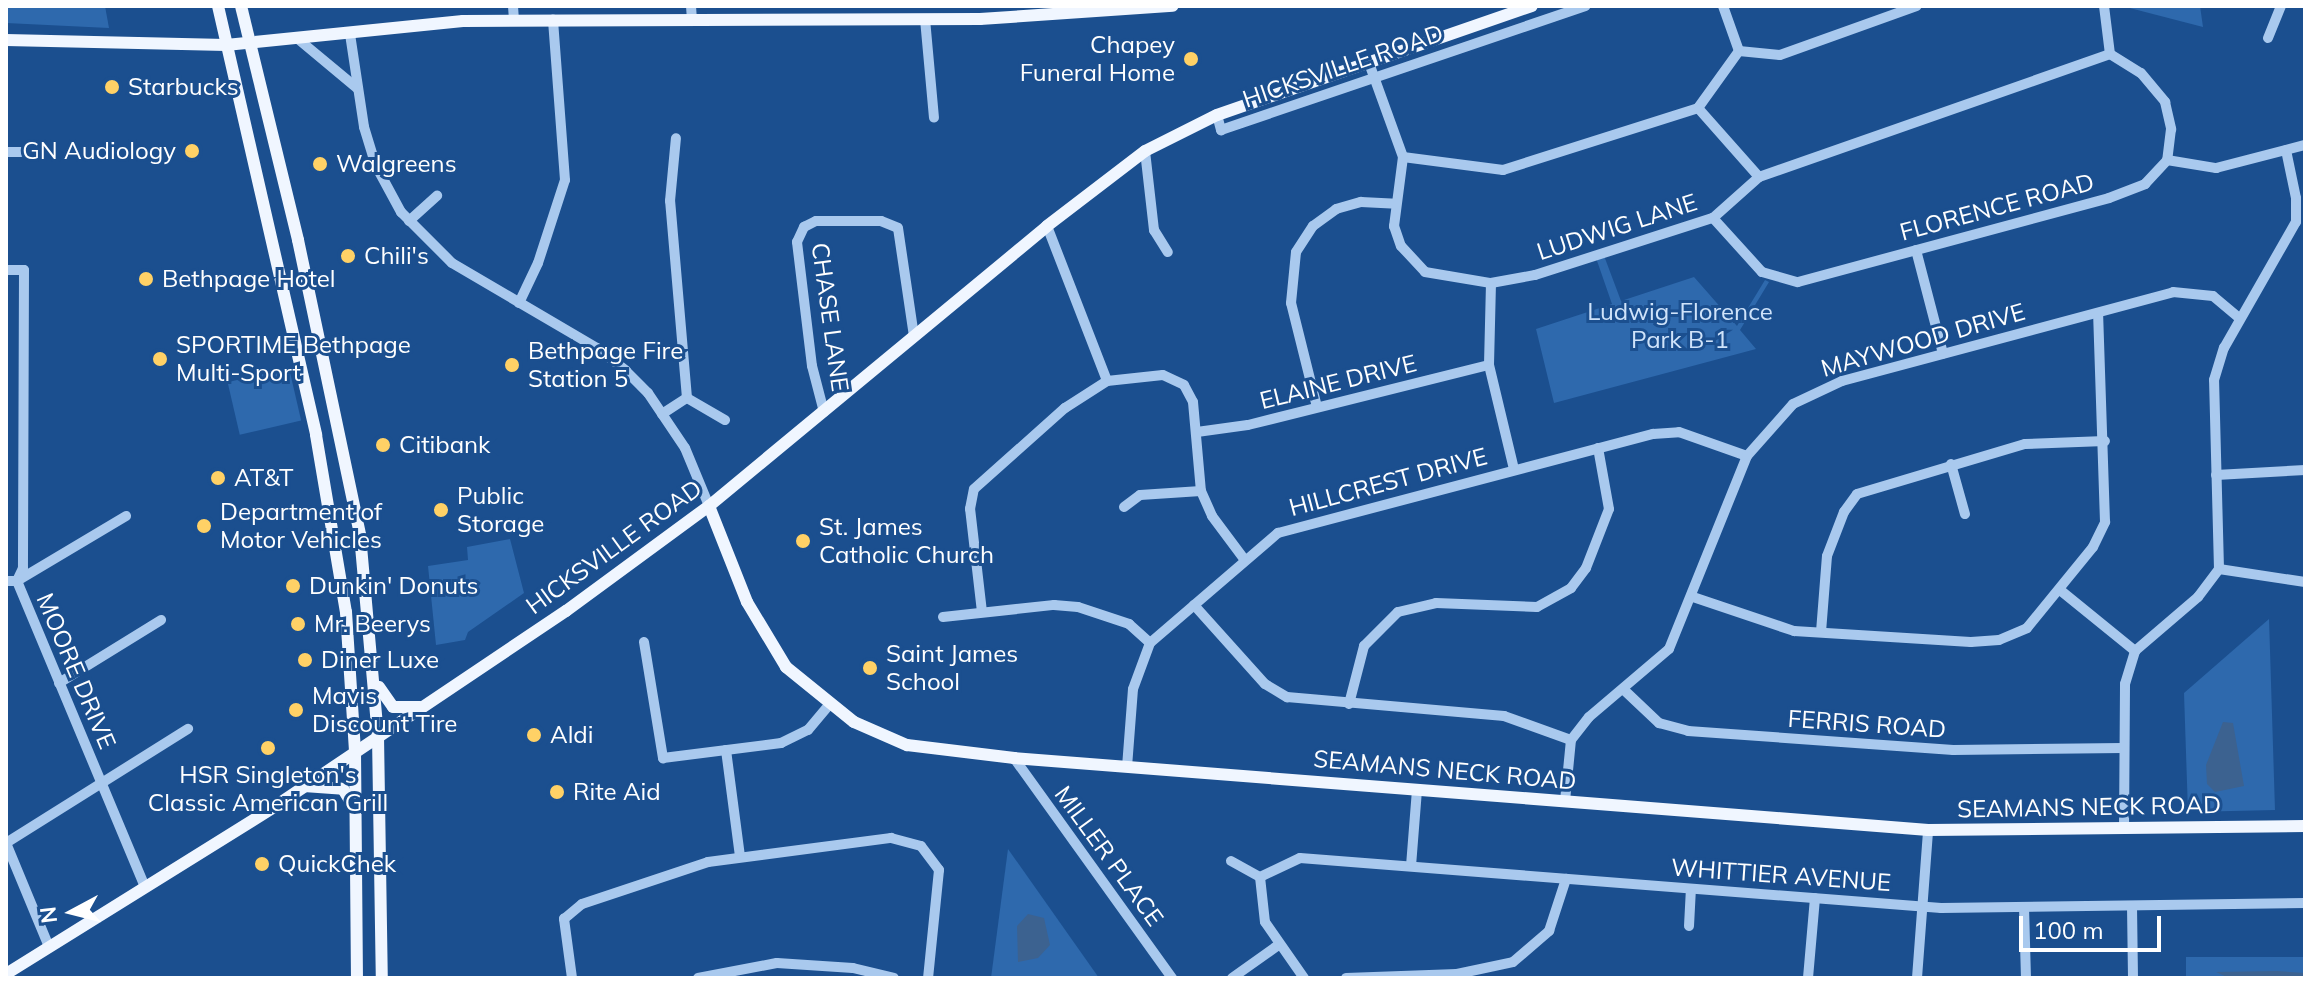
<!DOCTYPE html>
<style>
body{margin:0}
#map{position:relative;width:2311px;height:984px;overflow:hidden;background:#1b4f8f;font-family:Mulish,sans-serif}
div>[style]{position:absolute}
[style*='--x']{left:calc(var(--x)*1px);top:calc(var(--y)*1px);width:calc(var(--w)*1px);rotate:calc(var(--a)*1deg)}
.green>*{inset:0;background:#2e69ad;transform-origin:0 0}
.water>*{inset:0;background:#3c6290}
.minor>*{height:10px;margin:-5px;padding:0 5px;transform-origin:5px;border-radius:5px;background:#a9c9ee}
.major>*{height:12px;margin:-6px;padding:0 6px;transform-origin:6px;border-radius:6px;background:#f0f6ff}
.dots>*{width:22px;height:22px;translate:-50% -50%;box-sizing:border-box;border:4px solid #1b4f8f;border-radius:50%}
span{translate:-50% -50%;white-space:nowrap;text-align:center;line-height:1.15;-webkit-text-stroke:6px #1b4f8f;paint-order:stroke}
.poi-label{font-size:24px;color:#fff}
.right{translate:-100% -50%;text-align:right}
.left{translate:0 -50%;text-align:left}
.street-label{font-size:24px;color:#fff}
.park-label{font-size:24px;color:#cfe3fa}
.frame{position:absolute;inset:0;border:8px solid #fff;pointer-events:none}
.north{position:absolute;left:32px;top:872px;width:80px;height:80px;-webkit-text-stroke:6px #1b4f8f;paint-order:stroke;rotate:263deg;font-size:22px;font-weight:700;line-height:32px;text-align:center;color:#fff}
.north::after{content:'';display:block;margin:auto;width:28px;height:36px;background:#fff;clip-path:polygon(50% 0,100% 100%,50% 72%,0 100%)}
.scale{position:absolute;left:2019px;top:916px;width:142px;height:36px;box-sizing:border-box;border:4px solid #fff;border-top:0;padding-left:10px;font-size:24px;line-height:28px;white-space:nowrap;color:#fff;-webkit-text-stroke:6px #1b4f8f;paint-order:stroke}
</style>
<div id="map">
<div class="green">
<i style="clip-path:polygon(6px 6px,105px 6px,109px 28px,6px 23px)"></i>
<i style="clip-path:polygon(2122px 6px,2200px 6px,2203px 27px)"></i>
<i style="clip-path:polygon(1603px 253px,1621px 301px,1694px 277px,1737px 326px,1765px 280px,1769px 282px,1740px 330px,1756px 349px,1554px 403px,1536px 329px,1612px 304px,1595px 255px)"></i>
<i style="left:289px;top:368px;width:54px;height:63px;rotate:77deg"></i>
<i style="clip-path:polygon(510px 539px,524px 593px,468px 632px,465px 640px,436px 645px,428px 566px,468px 560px,467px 547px)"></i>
<i style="clip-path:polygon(2269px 619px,2275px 810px,2188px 812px,2184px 693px)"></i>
<i style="clip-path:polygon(1008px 849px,1099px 978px,991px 978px)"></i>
<i style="left:2305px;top:957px;width:21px;height:119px;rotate:90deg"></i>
</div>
<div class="water">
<i style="clip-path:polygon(2223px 722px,2233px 723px,2244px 786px,2215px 792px,2207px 784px,2206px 765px)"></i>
<i style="clip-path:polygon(1028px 914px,1044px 918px,1050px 945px,1038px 958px,1018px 962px,1017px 926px)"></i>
<i style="clip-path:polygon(2277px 971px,2305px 973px,2305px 978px,2229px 978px,2216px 972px)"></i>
</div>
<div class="minor">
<i style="--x:513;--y:6;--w:14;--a:86"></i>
<i style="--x:691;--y:6;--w:13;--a:86"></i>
<i style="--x:1723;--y:6;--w:48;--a:70.4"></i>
<i style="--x:2104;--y:6;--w:48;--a:82.9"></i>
<i style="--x:2110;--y:54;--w:36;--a:32"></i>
<i style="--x:2141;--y:73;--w:38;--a:50"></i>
<i style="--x:2165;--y:102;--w:28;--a:77"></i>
<i style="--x:2171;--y:129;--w:31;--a:97"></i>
<i style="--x:925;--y:19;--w:99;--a:84.8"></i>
<i style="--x:350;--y:34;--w:94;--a:81.4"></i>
<i style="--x:364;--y:127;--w:39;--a:73"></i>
<i style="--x:375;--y:164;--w:55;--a:61.6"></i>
<i style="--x:401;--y:212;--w:72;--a:45"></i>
<i style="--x:452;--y:263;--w:168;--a:30.4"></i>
<i style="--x:597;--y:348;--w:37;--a:38"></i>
<i style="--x:626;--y:371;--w:31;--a:45"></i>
<i style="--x:648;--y:393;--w:66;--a:56.1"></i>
<i style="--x:685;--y:448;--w:63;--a:67.5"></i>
<i style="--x:2268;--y:38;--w:35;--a:-68"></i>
<i style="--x:298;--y:39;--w:78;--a:39.8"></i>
<i style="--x:1739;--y:51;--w:41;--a:5.6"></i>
<i style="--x:1780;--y:55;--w:145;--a:-19.7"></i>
<i style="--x:1369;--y:63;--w:100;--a:70.1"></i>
<i style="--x:1403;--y:157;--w:70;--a:97.4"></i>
<i style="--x:1394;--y:226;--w:21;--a:71"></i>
<i style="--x:1401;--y:246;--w:35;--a:47"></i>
<i style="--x:1425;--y:272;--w:67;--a:9.5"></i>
<i style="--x:1491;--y:283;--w:45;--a:-10.3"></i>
<i style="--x:1535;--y:275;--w:187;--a:-17.8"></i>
<i style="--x:1713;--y:218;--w:62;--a:-41.7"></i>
<i style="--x:1759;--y:177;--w:372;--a:-19.3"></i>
<i style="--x:1698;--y:108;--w:92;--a:48.5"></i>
<i style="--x:1217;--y:115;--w:16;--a:75"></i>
<i style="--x:1221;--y:130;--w:385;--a:-18.8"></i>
<i style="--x:1145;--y:151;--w:80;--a:83.5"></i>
<i style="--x:1154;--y:230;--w:26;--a:58"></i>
<i style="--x:6;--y:152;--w:15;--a:0"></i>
<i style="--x:1403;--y:157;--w:101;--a:7.4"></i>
<i style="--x:1503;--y:170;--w:205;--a:-17.6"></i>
<i style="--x:1698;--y:108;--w:70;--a:-54.3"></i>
<i style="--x:2167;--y:160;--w:50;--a:9.3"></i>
<i style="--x:2216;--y:168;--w:92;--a:-14.5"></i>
<i style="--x:1713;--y:218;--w:73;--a:47.8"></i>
<i style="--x:1762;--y:272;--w:37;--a:16"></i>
<i style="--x:1798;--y:282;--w:322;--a:-15.1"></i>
<i style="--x:2109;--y:198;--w:39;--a:-21"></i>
<i style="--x:2145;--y:184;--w:33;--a:-47"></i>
<i style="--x:409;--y:221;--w:38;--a:-42"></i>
<i style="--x:1047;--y:226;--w:166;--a:68.8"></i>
<i style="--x:1916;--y:250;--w:107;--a:75.4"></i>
<i style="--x:6;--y:270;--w:18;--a:0"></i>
<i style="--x:24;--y:270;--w:298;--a:90.2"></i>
<i style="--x:23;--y:568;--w:14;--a:115"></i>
<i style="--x:17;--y:581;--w:332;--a:67.3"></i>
<i style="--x:1491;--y:283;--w:82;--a:91.4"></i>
<i style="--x:1489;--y:365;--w:107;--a:76.5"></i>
<i style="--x:519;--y:303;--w:44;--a:-64.6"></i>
<i style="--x:538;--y:263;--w:87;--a:-72"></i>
<i style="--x:565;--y:180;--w:161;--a:-94.3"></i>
<i style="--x:687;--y:398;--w:44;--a:30.1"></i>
<i style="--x:1317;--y:407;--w:107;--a:-104"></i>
<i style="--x:1291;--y:303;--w:51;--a:-84.4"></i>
<i style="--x:1296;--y:252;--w:31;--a:-57"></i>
<i style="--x:1313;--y:226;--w:29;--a:-36"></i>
<i style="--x:1336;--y:209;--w:26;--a:-16"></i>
<i style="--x:1361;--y:202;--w:35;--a:3"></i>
<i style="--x:824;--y:412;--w:48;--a:-104.6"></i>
<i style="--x:812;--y:366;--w:125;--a:-96.9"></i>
<i style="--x:797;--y:242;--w:17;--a:-65"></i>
<i style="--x:804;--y:227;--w:13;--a:-27"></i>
<i style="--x:816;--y:221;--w:65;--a:0"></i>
<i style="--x:881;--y:221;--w:18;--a:22"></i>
<i style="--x:898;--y:228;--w:110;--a:81.6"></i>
<i style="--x:662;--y:414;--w:30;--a:-33"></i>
<i style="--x:687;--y:398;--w:198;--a:-94.9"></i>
<i style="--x:670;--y:201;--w:63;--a:-84.6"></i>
<i style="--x:1197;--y:432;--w:51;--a:-7.8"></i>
<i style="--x:1248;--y:425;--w:248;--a:-14"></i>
<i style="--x:1951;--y:464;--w:52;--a:74.4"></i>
<i style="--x:2216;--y:475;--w:89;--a:-3.2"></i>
<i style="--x:1124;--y:507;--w:20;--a:-37"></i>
<i style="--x:1140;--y:495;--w:61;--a:-3.8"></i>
<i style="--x:2219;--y:569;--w:87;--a:8.6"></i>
<i style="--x:6;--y:581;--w:11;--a:0"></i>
<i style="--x:17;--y:581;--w:127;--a:-30.8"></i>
<i style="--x:2060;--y:590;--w:97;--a:39.1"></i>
<i style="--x:1693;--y:597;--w:107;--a:18.6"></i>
<i style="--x:1794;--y:631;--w:177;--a:3.6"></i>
<i style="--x:1971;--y:642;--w:28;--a:-4"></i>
<i style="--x:1999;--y:640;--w:30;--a:-23"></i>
<i style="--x:2027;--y:628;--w:104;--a:-50.8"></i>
<i style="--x:2093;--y:547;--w:28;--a:-64"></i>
<i style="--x:2105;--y:522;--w:209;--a:-91.9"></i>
<i style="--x:1194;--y:605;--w:106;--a:48.1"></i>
<i style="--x:1265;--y:684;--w:26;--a:31"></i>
<i style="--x:1287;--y:697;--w:218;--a:5"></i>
<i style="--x:1504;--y:716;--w:71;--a:19.7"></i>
<i style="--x:982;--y:612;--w:104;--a:-96.6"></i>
<i style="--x:970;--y:509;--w:20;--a:-79"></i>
<i style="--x:974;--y:489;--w:122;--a:-41.7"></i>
<i style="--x:1065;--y:408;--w:50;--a:-32.7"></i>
<i style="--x:1107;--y:381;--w:56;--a:-6.1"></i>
<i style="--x:1163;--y:375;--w:23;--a:25"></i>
<i style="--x:1184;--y:385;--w:19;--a:62"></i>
<i style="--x:1193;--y:402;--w:89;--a:84.9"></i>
<i style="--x:1201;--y:491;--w:27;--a:66"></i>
<i style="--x:1212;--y:516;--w:54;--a:53.3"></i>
<i style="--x:943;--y:617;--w:112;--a:-6.2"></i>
<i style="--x:1054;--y:605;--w:24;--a:5"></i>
<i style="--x:1078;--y:607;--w:54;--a:18.4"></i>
<i style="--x:1129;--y:624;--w:28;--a:42"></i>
<i style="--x:1821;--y:632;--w:76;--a:-85.5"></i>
<i style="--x:1827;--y:556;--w:47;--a:-68.9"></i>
<i style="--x:1844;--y:512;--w:22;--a:-54"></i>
<i style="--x:1857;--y:494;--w:175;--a:-16.6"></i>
<i style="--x:2025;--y:444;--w:80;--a:-2.1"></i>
<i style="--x:644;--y:642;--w:118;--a:80.7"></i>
<i style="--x:663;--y:758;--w:119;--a:-7.2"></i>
<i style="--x:781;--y:743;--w:30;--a:-26"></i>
<i style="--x:808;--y:730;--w:31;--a:-50"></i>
<i style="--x:59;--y:683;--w:120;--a:-31.7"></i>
<i style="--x:1623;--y:689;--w:50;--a:43.4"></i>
<i style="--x:1659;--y:723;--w:30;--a:15"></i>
<i style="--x:1688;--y:731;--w:266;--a:4.1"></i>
<i style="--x:1953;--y:750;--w:170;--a:-0.7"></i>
<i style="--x:1349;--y:704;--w:60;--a:-75.5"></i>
<i style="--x:1364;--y:646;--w:48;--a:-45"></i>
<i style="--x:1398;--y:612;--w:39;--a:-13"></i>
<i style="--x:1436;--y:603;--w:101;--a:2.3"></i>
<i style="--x:1537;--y:607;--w:39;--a:-29"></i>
<i style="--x:1571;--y:588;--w:25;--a:-53"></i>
<i style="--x:1586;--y:568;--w:63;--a:-68.7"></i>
<i style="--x:1609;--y:509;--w:62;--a:-100.2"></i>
<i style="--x:726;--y:750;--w:108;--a:82.5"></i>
<i style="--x:1014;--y:758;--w:271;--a:54.3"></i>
<i style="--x:1127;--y:767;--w:78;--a:-85.6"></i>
<i style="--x:1133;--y:689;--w:49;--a:-69.7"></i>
<i style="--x:1150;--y:643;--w:169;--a:-40.7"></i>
<i style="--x:1278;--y:533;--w:388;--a:-14.8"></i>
<i style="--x:1653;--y:434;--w:26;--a:-4"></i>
<i style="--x:1679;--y:432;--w:72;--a:19.4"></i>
<i style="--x:1565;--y:801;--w:61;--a:-84.4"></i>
<i style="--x:1571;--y:740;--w:29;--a:-52"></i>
<i style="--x:1589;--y:717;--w:105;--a:-40.4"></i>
<i style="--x:1669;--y:649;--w:208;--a:-68"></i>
<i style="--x:1747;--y:456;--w:69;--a:-48.5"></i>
<i style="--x:1793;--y:404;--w:54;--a:-25.1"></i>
<i style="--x:1842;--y:381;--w:343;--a:-15"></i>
<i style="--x:2173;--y:292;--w:40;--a:5.7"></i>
<i style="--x:2213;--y:296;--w:35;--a:40"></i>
<i style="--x:2124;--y:829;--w:145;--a:-89.6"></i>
<i style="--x:2125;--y:684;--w:34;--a:-73"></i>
<i style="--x:2135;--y:651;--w:83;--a:-40.6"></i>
<i style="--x:2198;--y:597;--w:35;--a:-53"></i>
<i style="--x:2219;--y:569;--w:189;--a:-91.5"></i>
<i style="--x:2214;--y:380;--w:34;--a:-73"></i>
<i style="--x:2224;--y:348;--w:145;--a:-60.3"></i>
<i style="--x:2296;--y:222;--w:24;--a:-90"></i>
<i style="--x:2296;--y:198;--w:49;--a:-101.8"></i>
<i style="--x:6;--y:843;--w:215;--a:-32.1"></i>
<i style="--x:6;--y:843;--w:113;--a:67.5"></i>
<i style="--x:1231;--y:861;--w:33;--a:29"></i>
<i style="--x:1411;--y:866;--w:76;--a:-85.5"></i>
<i style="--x:1260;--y:877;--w:44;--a:-25.4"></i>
<i style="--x:1300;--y:858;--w:643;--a:4.46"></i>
<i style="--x:1941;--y:908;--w:364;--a:-0.8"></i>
<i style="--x:1260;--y:877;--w:45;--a:83.7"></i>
<i style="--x:1265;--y:922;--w:68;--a:55.1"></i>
<i style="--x:2132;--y:906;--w:72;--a:89.2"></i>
<i style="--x:2024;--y:907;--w:71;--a:88.4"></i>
<i style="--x:1689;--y:926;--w:37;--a:-87"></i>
<i style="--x:572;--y:978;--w:60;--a:-97.7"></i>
<i style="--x:564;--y:919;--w:23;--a:-40"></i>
<i style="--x:582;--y:904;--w:133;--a:-18.4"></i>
<i style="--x:708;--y:862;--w:185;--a:-7.5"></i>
<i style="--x:891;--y:838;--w:31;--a:15"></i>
<i style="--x:921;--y:846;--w:30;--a:53"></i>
<i style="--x:939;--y:870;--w:109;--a:95.8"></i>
<i style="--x:698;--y:978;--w:80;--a:-10.8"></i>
<i style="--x:777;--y:963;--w:76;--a:3.8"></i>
<i style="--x:853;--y:968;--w:42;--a:13.7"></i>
<i style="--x:1232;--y:978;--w:55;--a:-35.4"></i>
<i style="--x:1346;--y:978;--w:111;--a:-2.1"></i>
<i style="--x:1457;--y:974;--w:57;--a:-12.1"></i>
<i style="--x:1513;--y:962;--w:48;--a:-40.7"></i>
<i style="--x:1549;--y:931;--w:55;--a:-71.9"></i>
<i style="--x:1808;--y:978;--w:80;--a:-85"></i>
<i style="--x:1917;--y:978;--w:148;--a:-85.7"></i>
</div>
<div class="major">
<i style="--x:218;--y:6;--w:440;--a:77.1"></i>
<i style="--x:316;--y:435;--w:180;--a:80.4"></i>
<i style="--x:346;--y:612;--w:139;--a:86.3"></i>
<i style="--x:355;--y:751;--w:227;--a:89.5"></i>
<i style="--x:241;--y:6;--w:241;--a:76.3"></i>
<i style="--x:298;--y:240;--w:301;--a:78.1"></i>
<i style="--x:360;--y:535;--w:202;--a:84.9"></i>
<i style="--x:378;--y:736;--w:242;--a:89.1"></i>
<i style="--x:6;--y:40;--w:220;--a:1.3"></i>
<i style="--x:226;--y:45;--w:238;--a:-5.8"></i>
<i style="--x:463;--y:21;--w:517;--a:-0.22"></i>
<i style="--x:980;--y:19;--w:193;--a:-3.9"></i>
<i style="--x:709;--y:506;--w:103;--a:68.4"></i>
<i style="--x:747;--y:602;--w:76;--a:59"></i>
<i style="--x:786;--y:667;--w:87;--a:39"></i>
<i style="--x:854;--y:722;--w:58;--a:23.5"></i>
<i style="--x:907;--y:745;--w:108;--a:6.9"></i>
<i style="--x:1014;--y:758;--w:917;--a:4.5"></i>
<i style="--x:1928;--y:830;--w:377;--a:-0.6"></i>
<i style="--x:379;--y:687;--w:24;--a:55"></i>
<i style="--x:393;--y:707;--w:27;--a:0"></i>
<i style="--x:304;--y:786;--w:39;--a:4"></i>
<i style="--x:343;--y:789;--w:21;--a:59"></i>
<i style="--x:6;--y:974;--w:316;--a:-31.9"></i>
<i style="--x:274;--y:807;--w:352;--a:-33.9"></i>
<i style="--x:566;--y:611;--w:177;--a:-36.3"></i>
<i style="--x:709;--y:506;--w:439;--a:-39.6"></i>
<i style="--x:1047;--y:226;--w:123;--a:-37.4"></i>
<i style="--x:1145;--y:151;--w:80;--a:-26.6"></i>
<i style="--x:1217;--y:115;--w:333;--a:-19.1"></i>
</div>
<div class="dots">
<i style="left:1191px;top:59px;background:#ffd166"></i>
<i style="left:112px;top:87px;background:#ffd166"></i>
<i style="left:192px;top:151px;background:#ffd166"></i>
<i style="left:320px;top:164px;background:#ffd166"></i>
<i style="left:348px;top:256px;background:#ffd166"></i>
<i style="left:146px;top:279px;background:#ffd166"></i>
<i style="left:160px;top:359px;background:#ffd166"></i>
<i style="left:512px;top:365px;background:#ffd166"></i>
<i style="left:383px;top:445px;background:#ffd166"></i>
<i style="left:218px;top:478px;background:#ffd166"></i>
<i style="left:441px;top:510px;background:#ffd166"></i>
<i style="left:204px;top:526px;background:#ffd166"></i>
<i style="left:803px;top:541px;background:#ffd166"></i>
<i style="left:293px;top:586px;background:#ffd166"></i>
<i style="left:298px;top:624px;background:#ffd166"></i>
<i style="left:305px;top:660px;background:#ffd166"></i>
<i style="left:870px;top:668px;background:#ffd166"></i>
<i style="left:296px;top:710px;background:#ffd166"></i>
<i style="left:534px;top:735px;background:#ffd166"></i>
<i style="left:268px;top:748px;background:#ffd166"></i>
<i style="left:557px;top:792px;background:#ffd166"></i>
<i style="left:262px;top:864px;background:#ffd166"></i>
</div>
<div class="poi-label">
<span class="right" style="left:1175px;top:59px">Chapey<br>Funeral Home</span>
<span class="left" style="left:128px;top:87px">Starbucks</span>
<span class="right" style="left:176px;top:151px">GN Audiology</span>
<span class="left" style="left:336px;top:164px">Walgreens</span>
<span class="left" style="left:364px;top:256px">Chili's</span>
<span class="left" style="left:162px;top:279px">Bethpage Hotel</span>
<span class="left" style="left:176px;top:359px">SPORTIME Bethpage<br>Multi-Sport</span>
<span class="left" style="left:528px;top:365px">Bethpage Fire<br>Station 5</span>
<span class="left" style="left:399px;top:445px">Citibank</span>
<span class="left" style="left:234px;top:478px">AT&amp;T</span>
<span class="left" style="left:457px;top:510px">Public<br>Storage</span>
<span class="left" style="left:220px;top:526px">Department of<br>Motor Vehicles</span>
<span class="left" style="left:819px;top:541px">St. James<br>Catholic Church</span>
<span class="left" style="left:309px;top:586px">Dunkin' Donuts</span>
<span class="left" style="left:314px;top:624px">Mr. Beerys</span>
<span class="left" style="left:886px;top:668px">Saint James<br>School</span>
<span class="left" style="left:321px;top:660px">Diner Luxe</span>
<span class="left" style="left:312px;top:710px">Mavis<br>Discount Tire</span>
<span class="left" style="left:550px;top:735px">Aldi</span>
<span style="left:268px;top:789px">HSR Singleton's<br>Classic American Grill</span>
<span class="left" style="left:573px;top:792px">Rite Aid</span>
<span class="left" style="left:278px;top:864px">QuickChek</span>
</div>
<div class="street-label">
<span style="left:1343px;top:66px;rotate:-19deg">HICKSVILLE ROAD</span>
<span style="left:1997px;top:207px;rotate:-15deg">FLORENCE ROAD</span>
<span style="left:1617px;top:227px;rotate:-18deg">LUDWIG LANE</span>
<span style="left:830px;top:317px;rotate:82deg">CHASE LANE</span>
<span style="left:1923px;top:340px;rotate:-16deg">MAYWOOD DRIVE</span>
<span style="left:1338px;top:382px;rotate:-14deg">ELAINE DRIVE</span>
<span style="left:1388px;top:482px;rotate:-15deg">HILLCREST DRIVE</span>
<span style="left:614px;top:547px;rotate:-36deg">HICKSVILLE ROAD</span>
<span style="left:76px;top:671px;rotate:67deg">MOORE DRIVE</span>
<span style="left:1867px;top:724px;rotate:4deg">FERRIS ROAD</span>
<span style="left:1445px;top:770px;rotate:5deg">SEAMANS NECK ROAD</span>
<span style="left:2089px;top:807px;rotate:-1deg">SEAMANS NECK ROAD</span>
<span style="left:1109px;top:856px;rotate:54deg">MILLER PLACE</span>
<span style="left:1781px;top:875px;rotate:4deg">WHITTIER AVENUE</span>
</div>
<div class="park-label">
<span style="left:1680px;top:326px">Ludwig-Florence<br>Park B-1</span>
</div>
<div class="frame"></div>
<div class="north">N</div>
<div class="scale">100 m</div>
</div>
